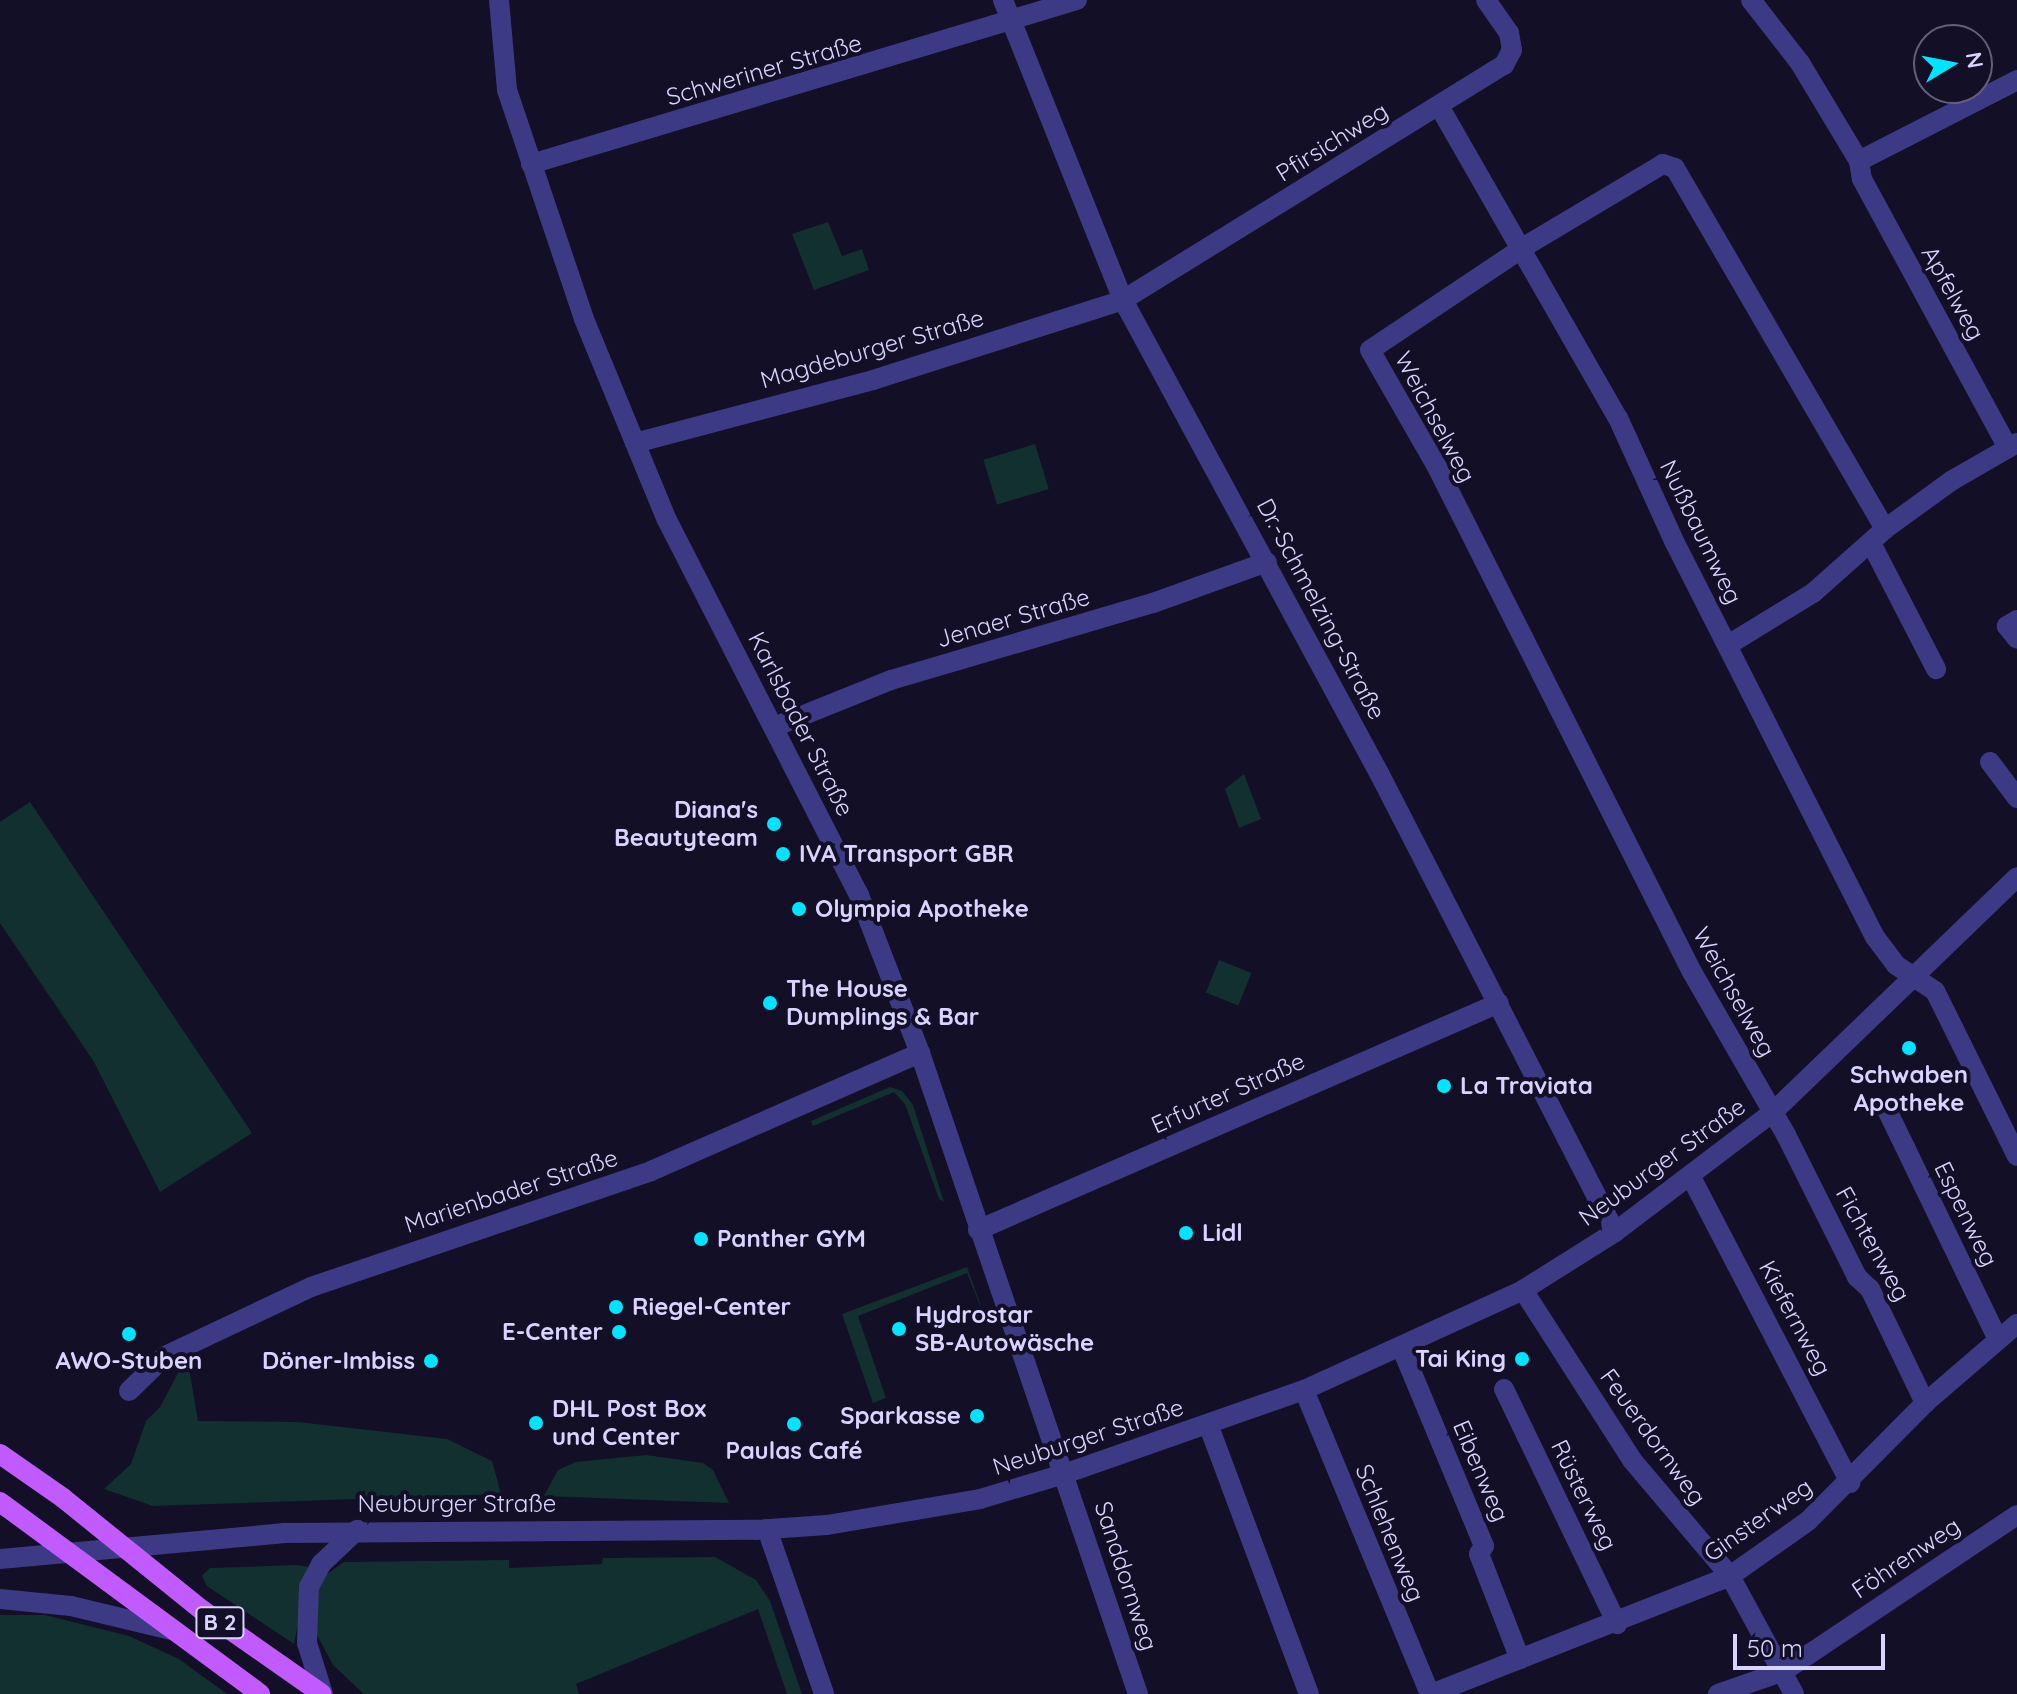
<!DOCTYPE html>
<meta charset="utf-8">
<style>
body{margin:0}
#map{position:relative;width:2017px;height:1694px;overflow:hidden;background:#130f26;font-family:Quicksand,sans-serif}
div>[style]{position:absolute}
[style*='--x']{left:calc(var(--x)*1px);top:calc(var(--y)*1px);width:calc(var(--w)*1px);rotate:calc(var(--a)*1deg)}
.green>*{inset:0;background:#12302f;transform-origin:0 0}
.minor>*{height:20px;margin:-10px;padding:0 10px;transform-origin:10px;border-radius:10px;background:#3d3a85}
.tertiary>*{height:20px;margin:-10px;padding:0 10px;transform-origin:10px;border-radius:10px;background:#3d3a85}
.primary>*{height:20px;margin:-10px;padding:0 10px;transform-origin:10px;border-radius:10px;background:#c25bff}
.dots>*{width:22px;height:22px;translate:-50% -50%;box-sizing:border-box;border:4px solid #130f26;border-radius:50%}
span{translate:-50% -50%;white-space:nowrap;text-align:center;line-height:1.15;-webkit-text-stroke:8px #130f26;paint-order:stroke}
.shield-label span{padding:2px 6px;background:#130f26;border:2px solid;border-radius:6px;-webkit-text-stroke-width:0}
.shield-label{font-size:22px;color:#d9d4ff;font-weight:700}
.street-label{font-size:24px;color:#d9d4ff}
.poi-label{font-size:24px;color:#d9d4ff;font-weight:700}
.right{translate:-100% -50%;text-align:right}
.left{translate:0 -50%;text-align:left}
.north{position:absolute;left:1913px;top:24px;width:80px;height:80px;box-sizing:border-box;background:#130f26;border:2px solid #625e7d;border-radius:50%;rotate:80deg;font-size:22px;font-weight:700;line-height:32px;text-align:center;color:#d9d4ff}
.north::after{content:'';display:block;margin:auto;width:28px;height:36px;background:#00e5ff;clip-path:polygon(50% 0,100% 100%,50% 72%,0 100%)}
.scale{position:absolute;left:1733px;top:1634px;width:152px;height:36px;box-sizing:border-box;border:4px solid #d9d4ff;border-top:0;padding-left:10px;font-size:24px;line-height:28px;white-space:nowrap;color:#d9d4ff;-webkit-text-stroke:6px #130f26;paint-order:stroke}
</style>
<div id="map">
<div class="green">
<i style="clip-path:polygon(828px 222px,842px 256px,862px 249px,869px 270px,814px 290px,792px 234px)"></i>
<i style="left:1035px;top:444px;width:47px;height:54px;rotate:73deg"></i>
<i style="clip-path:polygon(1244px 774px,1261px 819px,1239px 828px,1225px 789px)"></i>
<i style="clip-path:polygon(30px 802px,252px 1133px,160px 1192px,94px 1062px,0 923px,0 822px)"></i>
<i style="left:1219px;top:960px;width:35px;height:35px;rotate:22deg"></i>
<i style="clip-path:polygon(890px 1087px,902px 1091px,913px 1105px,944px 1202px,939px 1199px,905px 1104px,894px 1092px,813px 1126px,811px 1121px)"></i>
<i style="clip-path:polygon(967px 1267px,987px 1323px,967px 1273px,858px 1316px,886px 1398px,873px 1403px,842px 1314px)"></i>
<i style="clip-path:polygon(200px 1353px,204px 1359px,189px 1368px,198px 1421px,298px 1422px,447px 1439px,492px 1461px,501px 1494px,153px 1506px,104px 1489px,131px 1464px,146px 1421px,160px 1407px,185px 1360px)"></i>
<i style="clip-path:polygon(646px 1455px,703px 1463px,713px 1470px,729px 1503px,544px 1496px,558px 1470px,576px 1462px)"></i>
<i style="clip-path:polygon(715px 1557px,756px 1580px,770px 1601px,802px 1694px,787px 1694px,758px 1609px,576px 1684px,579px 1694px,364px 1694px,333px 1665px,316px 1633px,316px 1594px,327px 1574px,344px 1562px,509px 1560px,509px 1568px,602px 1564px,603px 1558px)"></i>
<i style="clip-path:polygon(297px 1565px,309px 1567px,294px 1644px,207px 1586px,202px 1576px,210px 1568px)"></i>
<i style="clip-path:polygon(0 1615px,45px 1615px,129px 1636px,179px 1659px,227px 1694px,0 1694px)"></i>
</div>
<div class="minor">
<i style="--x:499;--y:0;--w:90;--a:84.9"></i>
<i style="--x:507;--y:90;--w:242;--a:71.4"></i>
<i style="--x:584;--y:319;--w:217;--a:67.6"></i>
<i style="--x:667;--y:520;--w:421;--a:62.9"></i>
<i style="--x:859;--y:895;--w:169;--a:68.9"></i>
<i style="--x:920;--y:1053;--w:677;--a:71.22"></i>
<i style="--x:1003;--y:0;--w:323;--a:68.2"></i>
<i style="--x:1123;--y:300;--w:538;--a:61.58"></i>
<i style="--x:1379;--y:773;--w:516;--a:62.79"></i>
<i style="--x:1751;--y:0;--w:80;--a:52.1"></i>
<i style="--x:1800;--y:63;--w:114;--a:59"></i>
<i style="--x:1859;--y:161;--w:18;--a:81"></i>
<i style="--x:1862;--y:179;--w:306;--a:61.5"></i>
<i style="--x:1439;--y:106;--w:360;--a:60.2"></i>
<i style="--x:1618;--y:418;--w:135;--a:65.5"></i>
<i style="--x:1674;--y:541;--w:444;--a:63.1"></i>
<i style="--x:1875;--y:937;--w:35;--a:53"></i>
<i style="--x:1896;--y:965;--w:47;--a:33.7"></i>
<i style="--x:1935;--y:991;--w:184;--a:63.6"></i>
<i style="--x:1859;--y:161;--w:178;--a:-27.1"></i>
<i style="--x:531;--y:164;--w:570;--a:-16.72"></i>
<i style="--x:635;--y:443;--w:246;--a:-14.8"></i>
<i style="--x:873;--y:380;--w:262;--a:-17.7"></i>
<i style="--x:1123;--y:300;--w:448;--a:-31.7"></i>
<i style="--x:1504;--y:65;--w:17;--a:-62"></i>
<i style="--x:1512;--y:50;--w:17;--a:-100"></i>
<i style="--x:1509;--y:33;--w:40;--a:-124.9"></i>
<i style="--x:1885;--y:529;--w:418;--a:-120.2"></i>
<i style="--x:1675;--y:168;--w:13;--a:-162"></i>
<i style="--x:1663;--y:164;--w:162;--a:149.2"></i>
<i style="--x:1524;--y:247;--w:185;--a:146.2"></i>
<i style="--x:1370;--y:350;--w:135;--a:60.2"></i>
<i style="--x:1437;--y:467;--w:566;--a:63.21"></i>
<i style="--x:1692;--y:972;--w:188;--a:60"></i>
<i style="--x:1786;--y:1135;--w:159;--a:63.4"></i>
<i style="--x:1857;--y:1277;--w:18;--a:43"></i>
<i style="--x:1870;--y:1289;--w:127;--a:64.2"></i>
<i style="--x:1871;--y:543;--w:142;--a:62.7"></i>
<i style="--x:2017;--y:620;--w:12;--a:149"></i>
<i style="--x:2007;--y:626;--w:16;--a:52"></i>
<i style="--x:1728;--y:645;--w:100;--a:-31.5"></i>
<i style="--x:1813;--y:593;--w:96;--a:-41.6"></i>
<i style="--x:1885;--y:529;--w:82;--a:-36"></i>
<i style="--x:1951;--y:481;--w:76;--a:-29.9"></i>
<i style="--x:774;--y:727;--w:126;--a:-21.9"></i>
<i style="--x:891;--y:680;--w:273;--a:-16.4"></i>
<i style="--x:1153;--y:603;--w:121;--a:-19.8"></i>
<i style="--x:1990;--y:762;--w:45;--a:53.1"></i>
<i style="--x:1888;--y:1112;--w:250;--a:64.2"></i>
<i style="--x:1691;--y:1177;--w:345;--a:62.5"></i>
<i style="--x:978;--y:1230;--w:568;--a:-23.54"></i>
<i style="--x:1523;--y:1290;--w:202;--a:57.3"></i>
<i style="--x:1632;--y:1460;--w:152;--a:49.8"></i>
<i style="--x:1730;--y:1576;--w:134;--a:61.5"></i>
<i style="--x:1402;--y:1349;--w:213;--a:67.4"></i>
<i style="--x:1484;--y:1546;--w:9;--a:122"></i>
<i style="--x:1479;--y:1554;--w:113;--a:68.7"></i>
<i style="--x:1504;--y:1389;--w:261;--a:64.3"></i>
<i style="--x:1304;--y:1390;--w:329;--a:67.5"></i>
<i style="--x:129;--y:1391;--w:50;--a:-44.2"></i>
<i style="--x:165;--y:1356;--w:161;--a:-25.3"></i>
<i style="--x:311;--y:1287;--w:359;--a:-18.8"></i>
<i style="--x:651;--y:1171;--w:294;--a:-23.7"></i>
<i style="--x:1208;--y:1424;--w:288;--a:69.5"></i>
<i style="--x:767;--y:1529;--w:175;--a:70.9"></i>
<i style="--x:1431;--y:1694;--w:321;--a:-21.5"></i>
<i style="--x:1730;--y:1576;--w:95;--a:-35.2"></i>
<i style="--x:1808;--y:1521;--w:166;--a:-45.2"></i>
<i style="--x:1925;--y:1403;--w:121;--a:-40.7"></i>
<i style="--x:1718;--y:1694;--w:70;--a:-19.2"></i>
<i style="--x:1784;--y:1671;--w:280;--a:-33.8"></i>
</div>
<div class="tertiary">
<i style="--x:0;--y:1559;--w:286;--a:-5.2"></i>
<i style="--x:285;--y:1533;--w:471;--a:-0.4"></i>
<i style="--x:756;--y:1530;--w:71;--a:-4"></i>
<i style="--x:827;--y:1525;--w:155;--a:-9.6"></i>
<i style="--x:980;--y:1499;--w:88;--a:-16.6"></i>
<i style="--x:1064;--y:1474;--w:254;--a:-19.3"></i>
<i style="--x:1304;--y:1390;--w:241;--a:-24.5"></i>
<i style="--x:1523;--y:1290;--w:109;--a:-32.2"></i>
<i style="--x:1615;--y:1232;--w:197;--a:-37.2"></i>
<i style="--x:1772;--y:1113;--w:340;--a:-43.9"></i>
<i style="--x:0;--y:1599;--w:71;--a:5.6"></i>
<i style="--x:71;--y:1606;--w:103;--a:13.5"></i>
<i style="--x:323;--y:1694;--w:53;--a:-107.4"></i>
<i style="--x:307;--y:1643;--w:56;--a:-88"></i>
<i style="--x:309;--y:1587;--w:26;--a:-62"></i>
<i style="--x:321;--y:1564;--w:50;--a:-43.4"></i>
</div>
<div class="primary">
<i style="--x:0;--y:1454;--w:77;--a:34.9"></i>
<i style="--x:63;--y:1498;--w:179;--a:38.9"></i>
<i style="--x:202;--y:1610;--w:146;--a:35"></i>
<i style="--x:0;--y:1502;--w:323;--a:36.4"></i>
</div>
<div class="dots">
<i style="left:774px;top:824px;background:#00e5ff"></i>
<i style="left:783px;top:854px;background:#00e5ff"></i>
<i style="left:799px;top:909px;background:#00e5ff"></i>
<i style="left:770px;top:1003px;background:#00e5ff"></i>
<i style="left:1909px;top:1048px;background:#00e5ff"></i>
<i style="left:1444px;top:1086px;background:#00e5ff"></i>
<i style="left:1186px;top:1233px;background:#00e5ff"></i>
<i style="left:701px;top:1239px;background:#00e5ff"></i>
<i style="left:616px;top:1307px;background:#00e5ff"></i>
<i style="left:899px;top:1329px;background:#00e5ff"></i>
<i style="left:619px;top:1332px;background:#00e5ff"></i>
<i style="left:129px;top:1334px;background:#00e5ff"></i>
<i style="left:1522px;top:1359px;background:#00e5ff"></i>
<i style="left:431px;top:1361px;background:#00e5ff"></i>
<i style="left:977px;top:1416px;background:#00e5ff"></i>
<i style="left:536px;top:1423px;background:#00e5ff"></i>
<i style="left:794px;top:1424px;background:#00e5ff"></i>
</div>
<div class="shield-label">
<span style="left:220px;top:1623px">B 2</span>
</div>
<div class="street-label">
<span style="left:764px;top:70px;rotate:-16deg">Schweriner Straße</span>
<span style="left:1332px;top:142px;rotate:-32deg">Pfirsichweg</span>
<span style="left:1953px;top:293px;rotate:61deg">Apfelweg</span>
<span style="left:872px;top:349px;rotate:-16deg">Magdeburger Straße</span>
<span style="left:1435px;top:417px;rotate:62deg">Weichselweg</span>
<span style="left:1701px;top:532px;rotate:64deg">Nußbaumweg</span>
<span style="left:1321px;top:609px;rotate:62deg">Dr.-Schmelzing-Straße</span>
<span style="left:1013px;top:618px;rotate:-16deg">Jenaer Straße</span>
<span style="left:801px;top:724px;rotate:63deg">Karlsbader Straße</span>
<span style="left:1734px;top:992px;rotate:61deg">Weichselweg</span>
<span style="left:1228px;top:1093px;rotate:-24deg">Erfurter Straße</span>
<span style="left:1662px;top:1162px;rotate:-36deg">Neuburger Straße</span>
<span style="left:511px;top:1191px;rotate:-18deg">Marienbader Straße</span>
<span style="left:1966px;top:1214px;rotate:64deg">Espenweg</span>
<span style="left:1873px;top:1244px;rotate:61deg">Fichtenweg</span>
<span style="left:1795px;top:1318px;rotate:62deg">Kiefernweg</span>
<span style="left:1088px;top:1437px;rotate:-18deg">Neuburger Straße</span>
<span style="left:1653px;top:1437px;rotate:54deg">Feuerdornweg</span>
<span style="left:1481px;top:1471px;rotate:67deg">Eibenweg</span>
<span style="left:1584px;top:1495px;rotate:64deg">Rüsterweg</span>
<span style="left:457px;top:1504px">Neuburger Straße</span>
<span style="left:1758px;top:1520px;rotate:-35deg">Ginsterweg</span>
<span style="left:1390px;top:1533px;rotate:68deg">Schlehenweg</span>
<span style="left:1906px;top:1558px;rotate:-34deg">Föhrenweg</span>
<span style="left:1126px;top:1576px;rotate:72deg">Sanddornweg</span>
</div>
<div class="poi-label">
<span class="right" style="left:758px;top:824px">Diana's<br>Beautyteam</span>
<span class="left" style="left:799px;top:854px">IVA Transport GBR</span>
<span class="left" style="left:815px;top:909px">Olympia Apotheke</span>
<span class="left" style="left:786px;top:1003px">The House<br>Dumplings &amp; Bar</span>
<span style="left:1909px;top:1089px">Schwaben<br>Apotheke</span>
<span class="left" style="left:1460px;top:1086px">La Traviata</span>
<span class="left" style="left:1202px;top:1233px">Lidl</span>
<span class="left" style="left:717px;top:1239px">Panther GYM</span>
<span class="left" style="left:632px;top:1307px">Riegel-Center</span>
<span class="left" style="left:915px;top:1329px">Hydrostar<br>SB-Autowäsche</span>
<span class="right" style="left:603px;top:1332px">E-Center</span>
<span class="right" style="left:1506px;top:1359px">Tai King</span>
<span style="left:129px;top:1361px">AWO-Stuben</span>
<span class="right" style="left:415px;top:1361px">Döner-Imbiss</span>
<span class="left" style="left:552px;top:1423px">DHL Post Box<br>und Center</span>
<span class="right" style="left:961px;top:1416px">Sparkasse</span>
<span style="left:794px;top:1451px">Paulas Café</span>
</div>
<div class="north">N</div>
<div class="scale">50 m</div>
</div>
